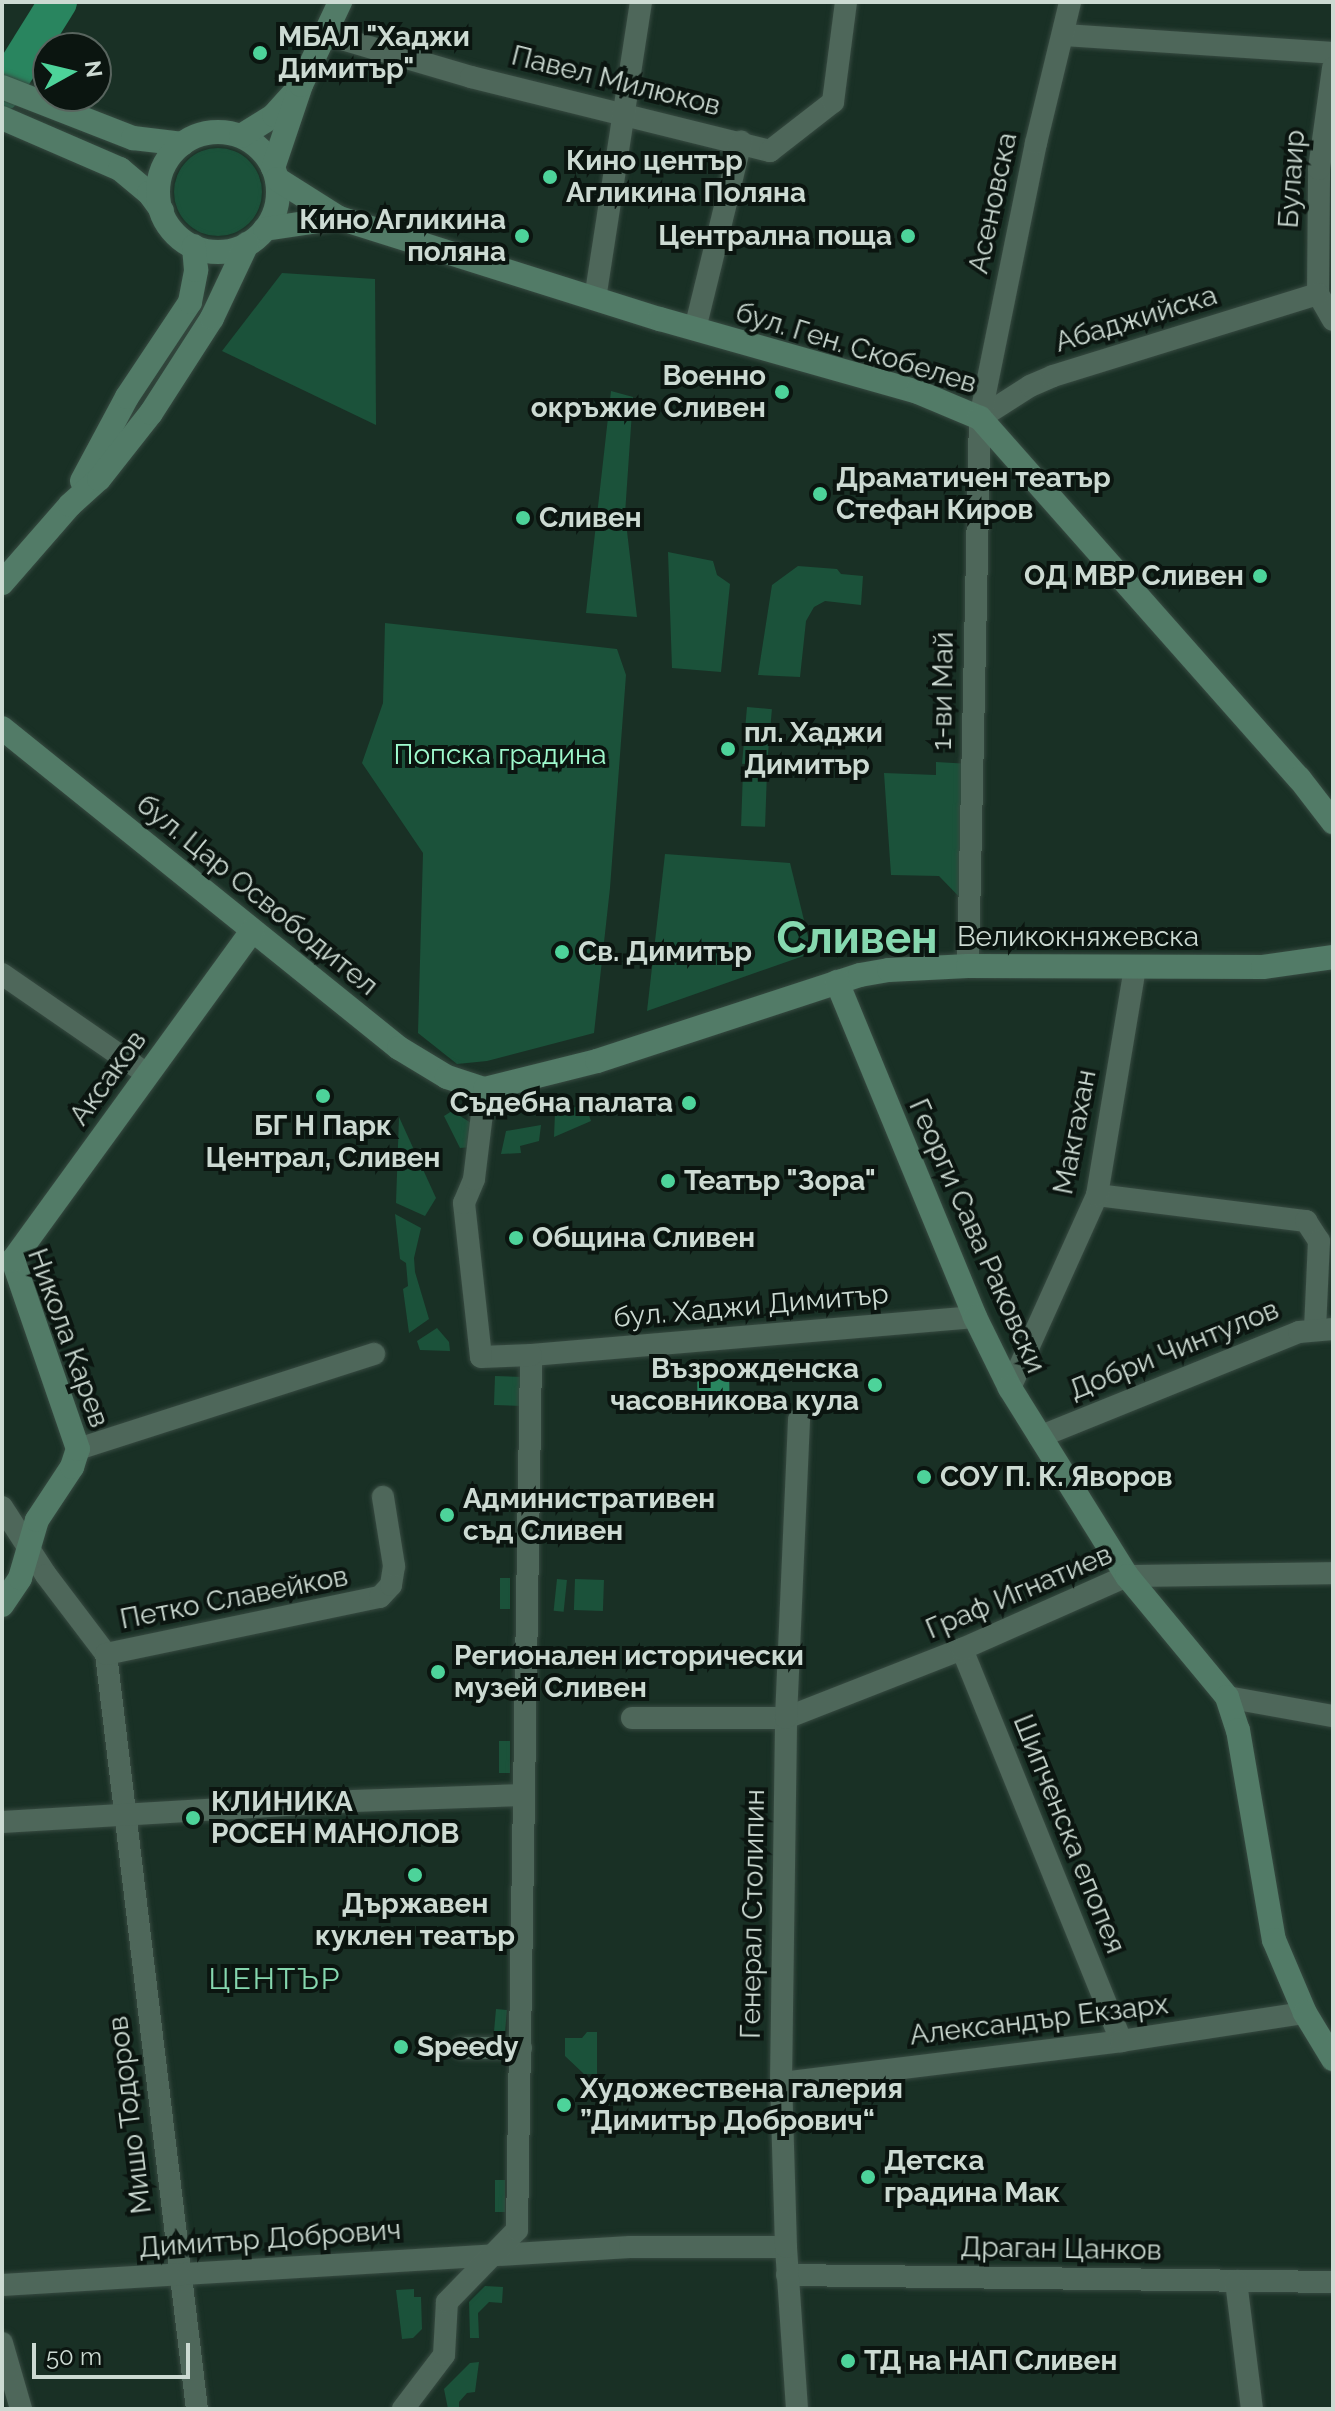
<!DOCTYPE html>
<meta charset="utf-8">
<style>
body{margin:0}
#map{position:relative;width:1335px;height:2411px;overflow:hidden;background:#193025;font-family:Raleway,sans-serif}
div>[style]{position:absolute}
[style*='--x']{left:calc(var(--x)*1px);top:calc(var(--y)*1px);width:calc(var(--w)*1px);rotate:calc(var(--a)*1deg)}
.green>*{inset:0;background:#1b523a;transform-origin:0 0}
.round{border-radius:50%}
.water>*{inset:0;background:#29855f;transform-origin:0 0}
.river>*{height:38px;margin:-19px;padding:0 19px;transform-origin:19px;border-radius:19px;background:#29855f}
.roads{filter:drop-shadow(0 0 2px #374a41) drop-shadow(0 0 2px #374a41)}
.street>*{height:22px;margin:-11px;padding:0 11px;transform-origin:11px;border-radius:11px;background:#4e675a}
.secondary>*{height:24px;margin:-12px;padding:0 12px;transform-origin:12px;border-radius:12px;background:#527b67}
.secondary>.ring{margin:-12px;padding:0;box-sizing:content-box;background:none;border:24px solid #527b67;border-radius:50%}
.dots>*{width:22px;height:22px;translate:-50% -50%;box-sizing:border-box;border:4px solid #0b1510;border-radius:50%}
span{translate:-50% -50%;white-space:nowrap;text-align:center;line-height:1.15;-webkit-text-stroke:8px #0b1510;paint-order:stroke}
.poi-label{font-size:28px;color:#ccdad2;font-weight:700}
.left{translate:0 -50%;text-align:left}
.right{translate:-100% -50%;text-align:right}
.street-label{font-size:28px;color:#ccdad2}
.park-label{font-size:28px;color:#9ffacd}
.neighbourhood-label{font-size:30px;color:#86d8af;letter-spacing:2px}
.town-label{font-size:44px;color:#86d8af;font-weight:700}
.frame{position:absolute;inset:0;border:4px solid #ccdad2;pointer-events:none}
.north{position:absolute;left:32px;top:32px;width:80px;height:80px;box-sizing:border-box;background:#0b1510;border:2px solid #58645e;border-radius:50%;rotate:82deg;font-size:22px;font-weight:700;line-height:32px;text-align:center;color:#ccdad2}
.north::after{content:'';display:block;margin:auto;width:28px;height:36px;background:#4dd39a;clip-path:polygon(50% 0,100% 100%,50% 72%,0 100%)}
.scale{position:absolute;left:32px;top:2343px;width:158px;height:36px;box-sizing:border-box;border:4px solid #ccdad2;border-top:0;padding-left:10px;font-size:24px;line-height:28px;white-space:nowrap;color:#ccdad2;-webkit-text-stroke:6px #0b1510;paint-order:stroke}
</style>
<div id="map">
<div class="green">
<i class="round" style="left:174px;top:148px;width:88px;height:88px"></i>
<i style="clip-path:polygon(282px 273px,375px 279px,376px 425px,222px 351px)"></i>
<i style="clip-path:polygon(611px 391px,633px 397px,625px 514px,637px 617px,586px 613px)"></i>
<i style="clip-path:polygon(668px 552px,713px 561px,717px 575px,730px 584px,721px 672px,672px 668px)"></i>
<i style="clip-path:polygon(798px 566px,837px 569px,841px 574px,863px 576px,861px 605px,825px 601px,814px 607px,806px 621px,800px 677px,758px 675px,772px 585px)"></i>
<i style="clip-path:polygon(385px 623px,617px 649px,626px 675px,610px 888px,594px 1033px,487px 1061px,457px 1064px,418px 1033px,423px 853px,362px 763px,383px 703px)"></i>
<i style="left:747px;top:707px;width:25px;height:57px;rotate:5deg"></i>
<i style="clip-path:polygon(936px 762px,971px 764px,969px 907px,939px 876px,891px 875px,884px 773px,936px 775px)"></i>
<i style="left:743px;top:771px;width:24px;height:55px;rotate:2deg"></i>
<i style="clip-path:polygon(665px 854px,790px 863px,812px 953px,647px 1011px)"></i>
<i style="clip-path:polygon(585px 1104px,591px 1121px,554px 1137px,555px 1113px)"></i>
<i style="clip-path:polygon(452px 1111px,476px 1126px,472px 1147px,460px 1148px,444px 1116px)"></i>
<i style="clip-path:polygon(399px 1117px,436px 1198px,425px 1216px,396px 1203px)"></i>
<i style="clip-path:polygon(541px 1125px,539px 1141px,520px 1146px,521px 1153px,501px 1154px,506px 1131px)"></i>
<i style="clip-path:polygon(395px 1214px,421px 1228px,414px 1258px,415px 1272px,429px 1319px,409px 1333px,403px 1289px,408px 1286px,406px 1263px,400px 1259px)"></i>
<i style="clip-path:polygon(437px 1328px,449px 1342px,450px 1351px,420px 1350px,417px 1341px)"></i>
<i style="left:495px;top:1376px;width:29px;height:29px;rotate:2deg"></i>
<i style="left:500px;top:1578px;width:10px;height:31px"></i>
<i style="left:557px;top:1579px;width:10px;height:32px;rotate:6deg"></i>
<i style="left:575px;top:1579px;width:29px;height:31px;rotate:2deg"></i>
<i style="left:499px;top:1741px;width:11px;height:32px"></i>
<i style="left:496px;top:2009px;width:11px;height:32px;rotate:5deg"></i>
<i style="clip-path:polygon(587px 2032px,597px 2032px,597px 2074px,584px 2074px,565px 2056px,565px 2038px,582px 2038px)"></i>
<i style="left:495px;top:2180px;width:10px;height:32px"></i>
<i style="clip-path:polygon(485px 2286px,503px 2287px,502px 2303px,489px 2302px,478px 2313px,479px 2338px,470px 2338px,469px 2302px)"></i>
<i style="clip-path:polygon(414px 2289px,414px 2297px,421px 2297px,422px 2329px,413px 2338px,402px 2339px,396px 2290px)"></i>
<i style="clip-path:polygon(479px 2362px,475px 2392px,467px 2393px,459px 2402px,459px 2409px,448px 2409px,444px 2389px,470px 2363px)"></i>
</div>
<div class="water">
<i style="left:729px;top:1367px;width:40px;height:32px;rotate:89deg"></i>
</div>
<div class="river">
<i style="--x:2;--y:92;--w:106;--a:-58.1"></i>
</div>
<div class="roads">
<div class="street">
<i style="--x:325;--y:34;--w:152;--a:16.4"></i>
<i style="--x:471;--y:77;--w:308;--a:13.9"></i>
<i style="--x:770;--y:151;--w:80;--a:-37.9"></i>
<i style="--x:833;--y:102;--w:101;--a:-82.6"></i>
<i style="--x:1064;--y:35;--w:270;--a:3.8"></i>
<i style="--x:1318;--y:294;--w:125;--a:-89.5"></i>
<i style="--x:1319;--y:169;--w:102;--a:-82.1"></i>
<i style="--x:1318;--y:294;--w:30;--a:60"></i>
<i style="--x:595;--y:299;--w:301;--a:-81.2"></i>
<i style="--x:695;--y:329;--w:193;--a:-76.2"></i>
<i style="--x:980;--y:418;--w:59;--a:-32.6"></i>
<i style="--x:1030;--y:386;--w:25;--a:-23"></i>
<i style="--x:1053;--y:376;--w:277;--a:-17.2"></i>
<i style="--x:968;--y:966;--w:548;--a:-88.75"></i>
<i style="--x:980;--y:418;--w:281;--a:-78.5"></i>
<i style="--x:1036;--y:143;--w:145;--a:-76.4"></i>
<i style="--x:2;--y:974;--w:176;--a:34.6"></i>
<i style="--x:1097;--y:1195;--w:211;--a:7.1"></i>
<i style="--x:1306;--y:1221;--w:24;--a:57"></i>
<i style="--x:1319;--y:1241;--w:87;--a:92.6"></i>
<i style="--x:531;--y:1355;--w:446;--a:-4.9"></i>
<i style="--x:1010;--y:1388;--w:212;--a:-65.7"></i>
<i style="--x:1097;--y:1195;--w:230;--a:-80.5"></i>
<i style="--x:1039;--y:1437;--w:280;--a:-22"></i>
<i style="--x:1299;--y:1332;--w:34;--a:-5"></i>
<i style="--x:78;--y:1449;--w:311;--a:-17.8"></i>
<i style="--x:2;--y:1507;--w:81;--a:57.1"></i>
<i style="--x:46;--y:1575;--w:99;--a:52.8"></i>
<i style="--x:962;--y:1649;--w:423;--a:67.9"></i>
<i style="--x:106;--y:1654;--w:760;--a:83.13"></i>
<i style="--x:106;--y:1654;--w:280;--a:-11.8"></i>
<i style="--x:380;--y:1597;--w:16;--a:-47"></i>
<i style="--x:391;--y:1585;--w:19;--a:-81"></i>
<i style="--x:394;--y:1566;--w:70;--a:-99.1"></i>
<i style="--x:1227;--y:1697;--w:108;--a:10.2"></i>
<i style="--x:632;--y:1718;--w:154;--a:0"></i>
<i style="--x:786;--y:1718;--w:189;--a:-21.4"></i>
<i style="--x:962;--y:1649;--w:180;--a:-23.9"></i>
<i style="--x:1127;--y:1576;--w:206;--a:-0.8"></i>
<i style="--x:2;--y:1822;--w:352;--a:-3.4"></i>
<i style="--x:353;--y:1801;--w:171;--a:-2"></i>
<i style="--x:462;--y:2048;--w:59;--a:0"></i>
<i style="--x:781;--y:2083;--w:343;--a:-7"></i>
<i style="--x:1121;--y:2041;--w:186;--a:-8.7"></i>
<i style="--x:787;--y:2275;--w:546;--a:0.73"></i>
<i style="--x:1236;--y:2281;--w:129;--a:82.9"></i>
<i style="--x:2;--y:2285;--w:629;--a:-3.46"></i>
<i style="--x:630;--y:2247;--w:156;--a:0"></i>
<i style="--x:2;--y:2343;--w:69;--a:73.9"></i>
<i style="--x:403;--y:2409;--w:68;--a:-52.8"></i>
<i style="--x:444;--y:2355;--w:53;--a:-86.8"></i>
<i style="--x:447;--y:2302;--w:100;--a:-45.8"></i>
<i style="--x:517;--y:2230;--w:875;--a:-89.08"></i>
<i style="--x:531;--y:1355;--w:50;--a:177.7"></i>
<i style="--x:481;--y:1357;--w:155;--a:-96.3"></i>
<i style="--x:464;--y:1203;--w:26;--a:-67"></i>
<i style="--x:474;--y:1179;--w:91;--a:-83"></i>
<i style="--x:797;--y:2409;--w:162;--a:-93.9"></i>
<i style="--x:786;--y:2247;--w:164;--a:-91.7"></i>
<i style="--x:781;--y:2083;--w:365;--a:-89.2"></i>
<i style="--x:786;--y:1718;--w:299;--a:-87.5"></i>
</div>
<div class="secondary">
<i style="--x:2;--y:87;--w:141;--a:21.3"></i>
<i style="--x:133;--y:138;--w:50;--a:6.8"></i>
<i style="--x:2;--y:118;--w:129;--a:23.4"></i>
<i style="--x:120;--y:169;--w:38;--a:40"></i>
<i style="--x:149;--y:193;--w:22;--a:54"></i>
<i class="ring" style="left:158px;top:132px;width:96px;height:96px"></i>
<i style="--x:241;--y:136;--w:39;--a:-32"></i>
<i style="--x:274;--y:115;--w:30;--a:-48"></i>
<i style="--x:273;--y:168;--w:88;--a:-71.4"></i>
<i style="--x:301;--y:85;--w:92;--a:-64.8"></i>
<i style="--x:277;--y:179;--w:73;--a:32.2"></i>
<i style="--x:339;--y:218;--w:337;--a:17.5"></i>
<i style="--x:660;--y:319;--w:268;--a:15.8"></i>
<i style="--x:918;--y:392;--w:67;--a:22.8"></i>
<i style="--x:980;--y:418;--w:481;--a:48.5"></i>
<i style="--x:1299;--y:778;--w:56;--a:52.3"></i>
<i style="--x:265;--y:229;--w:75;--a:-8.5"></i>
<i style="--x:82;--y:481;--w:95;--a:-61.8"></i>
<i style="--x:127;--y:397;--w:114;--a:-56.4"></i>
<i style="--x:190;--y:302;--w:33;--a:-79"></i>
<i style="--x:196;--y:270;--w:24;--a:-95"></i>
<i style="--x:2;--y:583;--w:103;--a:-48.9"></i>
<i style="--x:70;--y:505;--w:39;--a:-42"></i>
<i style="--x:99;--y:479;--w:84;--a:-51.8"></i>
<i style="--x:151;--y:413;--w:113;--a:-57.3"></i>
<i style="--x:212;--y:318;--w:82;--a:-64.7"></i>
<i style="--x:2;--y:728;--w:510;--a:38.87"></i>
<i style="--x:399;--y:1048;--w:56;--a:31.1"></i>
<i style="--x:447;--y:1077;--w:40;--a:18"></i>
<i style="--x:485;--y:1089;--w:115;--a:-14"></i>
<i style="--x:597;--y:1061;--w:277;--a:-18.1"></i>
<i style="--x:860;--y:975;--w:29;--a:-10"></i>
<i style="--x:889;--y:970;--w:79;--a:-2.9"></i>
<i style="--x:968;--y:966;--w:295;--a:0.2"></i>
<i style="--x:1263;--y:967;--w:71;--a:-8.1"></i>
<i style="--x:837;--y:982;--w:362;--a:67.6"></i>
<i style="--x:975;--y:1317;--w:79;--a:63.8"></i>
<i style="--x:1010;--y:1388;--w:221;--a:58.1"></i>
<i style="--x:1127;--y:1576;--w:157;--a:50.4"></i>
<i style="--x:1227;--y:1697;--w:35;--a:72"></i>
<i style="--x:1238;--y:1730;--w:213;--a:80.3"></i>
<i style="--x:1274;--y:1940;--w:79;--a:67"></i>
<i style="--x:1305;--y:2013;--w:54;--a:58.7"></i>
<i style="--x:2;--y:1605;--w:32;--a:-56"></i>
<i style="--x:20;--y:1578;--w:60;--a:-73.7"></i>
<i style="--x:37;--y:1520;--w:64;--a:-56.6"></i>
<i style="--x:72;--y:1467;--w:19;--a:-72"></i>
<i style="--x:78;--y:1449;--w:200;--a:-109"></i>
<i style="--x:13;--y:1260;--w:407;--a:-54"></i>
</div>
</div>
<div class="dots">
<i style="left:260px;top:53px;background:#4dd39a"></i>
<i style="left:550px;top:177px;background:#4dd39a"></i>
<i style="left:522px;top:236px;background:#4dd39a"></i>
<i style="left:908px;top:236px;background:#4dd39a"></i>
<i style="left:782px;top:392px;background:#4dd39a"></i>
<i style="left:820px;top:494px;background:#4dd39a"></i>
<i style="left:523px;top:518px;background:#4dd39a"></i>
<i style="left:1260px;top:576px;background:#4dd39a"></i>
<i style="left:728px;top:749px;background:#4dd39a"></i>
<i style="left:562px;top:952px;background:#4dd39a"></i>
<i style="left:323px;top:1096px;background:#4dd39a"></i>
<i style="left:689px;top:1103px;background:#4dd39a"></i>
<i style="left:668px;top:1181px;background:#4dd39a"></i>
<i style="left:516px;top:1238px;background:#4dd39a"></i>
<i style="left:875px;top:1385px;background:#4dd39a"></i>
<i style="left:924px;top:1477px;background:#4dd39a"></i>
<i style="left:447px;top:1515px;background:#4dd39a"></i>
<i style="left:438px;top:1672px;background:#4dd39a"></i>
<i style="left:193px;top:1818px;background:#4dd39a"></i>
<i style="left:415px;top:1875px;background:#4dd39a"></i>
<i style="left:401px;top:2047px;background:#4dd39a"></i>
<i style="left:564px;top:2105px;background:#4dd39a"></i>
<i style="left:868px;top:2177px;background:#4dd39a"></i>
<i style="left:848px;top:2361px;background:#4dd39a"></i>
</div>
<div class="poi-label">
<span class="left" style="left:278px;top:53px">МБАЛ "Хаджи<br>Димитър"</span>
<span class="left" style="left:566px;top:177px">Кино център<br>Агликина Поляна</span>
<span class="right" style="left:506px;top:236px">Кино Агликина<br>поляна</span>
<span class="right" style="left:892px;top:236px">Централна поща</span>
<span class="right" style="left:766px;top:392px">Военно<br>окръжие Сливен</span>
<span class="left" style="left:836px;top:494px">Драматичен театър<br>Стефан Киров</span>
<span class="left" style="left:539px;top:518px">Сливен</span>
<span class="right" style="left:1244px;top:576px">ОД МВР Сливен</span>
<span class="left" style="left:744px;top:749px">пл. Хаджи<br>Димитър</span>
<span class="left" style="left:578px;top:952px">Св. Димитър</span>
<span class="right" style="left:673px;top:1103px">Съдебна палата</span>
<span style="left:323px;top:1142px">БГ H Парк<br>Централ, Сливен</span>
<span class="left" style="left:684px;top:1181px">Театър "Зора"</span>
<span class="left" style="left:532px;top:1238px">Община Сливен</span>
<span class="right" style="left:859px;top:1385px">Възрожденска<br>часовникова кула</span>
<span class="left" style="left:940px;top:1477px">СОУ П. К. Яворов</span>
<span class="left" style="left:463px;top:1515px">Административен<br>съд Сливен</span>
<span class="left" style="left:454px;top:1672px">Регионален исторически<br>музей Сливен</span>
<span class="left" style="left:211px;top:1818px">КЛИНИКА<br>РОСЕН МАНОЛОВ</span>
<span style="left:415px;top:1920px">Държавен<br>куклен театър</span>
<span class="left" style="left:417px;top:2047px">Speedy</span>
<span class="left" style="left:580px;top:2105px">Художествена галерия<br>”Димитър Добрович“</span>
<span class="left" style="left:884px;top:2177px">Детска<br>градина Мак</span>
<span class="left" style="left:864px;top:2361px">ТД на НАП Сливен</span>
</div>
<div class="street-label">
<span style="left:616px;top:81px;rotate:14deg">Павел Милюков</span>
<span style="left:1292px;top:179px;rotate:-86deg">Булаир</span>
<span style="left:993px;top:203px;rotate:-78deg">Асеновска</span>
<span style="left:1136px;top:319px;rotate:-17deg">Абаджийска</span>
<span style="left:856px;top:348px;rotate:17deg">бул. Ген. Скобелев</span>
<span style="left:943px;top:691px;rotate:-89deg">1-ви Май</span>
<span style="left:257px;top:895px;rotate:39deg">бул. Цар Освободител</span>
<span style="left:1078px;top:937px">Великокняжевска</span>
<span style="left:108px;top:1078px;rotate:-54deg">Аксаков</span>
<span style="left:1075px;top:1132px;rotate:-79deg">Макгахан</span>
<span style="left:977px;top:1236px;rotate:66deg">Георги Сава Раковски</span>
<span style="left:751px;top:1306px;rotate:-5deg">бул. Хаджи Димитър</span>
<span style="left:68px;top:1338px;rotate:70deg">Никола Карев</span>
<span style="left:1174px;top:1350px;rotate:-22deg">Добри Чинтулов</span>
<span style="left:1019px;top:1592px;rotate:-23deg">Граф Игнатиев</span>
<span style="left:234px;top:1598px;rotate:-11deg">Петко Славейков</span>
<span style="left:1069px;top:1834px;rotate:68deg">Шипченска епопея</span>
<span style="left:753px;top:1914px;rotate:-89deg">Генерал Столипин</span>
<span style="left:1039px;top:2020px;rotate:-7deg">Александър Екзарх</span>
<span style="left:130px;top:2115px;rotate:-97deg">Мишо Тодоров</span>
<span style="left:270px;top:2239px;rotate:-4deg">Димитър Добрович</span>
<span style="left:1061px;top:2249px;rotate:1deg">Драган Цанков</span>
</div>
<div class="park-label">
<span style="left:500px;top:755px">Попска градина</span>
</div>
<div class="neighbourhood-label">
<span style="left:275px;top:1979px">ЦЕНТЪР</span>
</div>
<div class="town-label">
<span style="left:857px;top:938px">Сливен</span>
</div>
<div class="frame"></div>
<div class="north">N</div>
<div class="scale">50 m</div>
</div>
